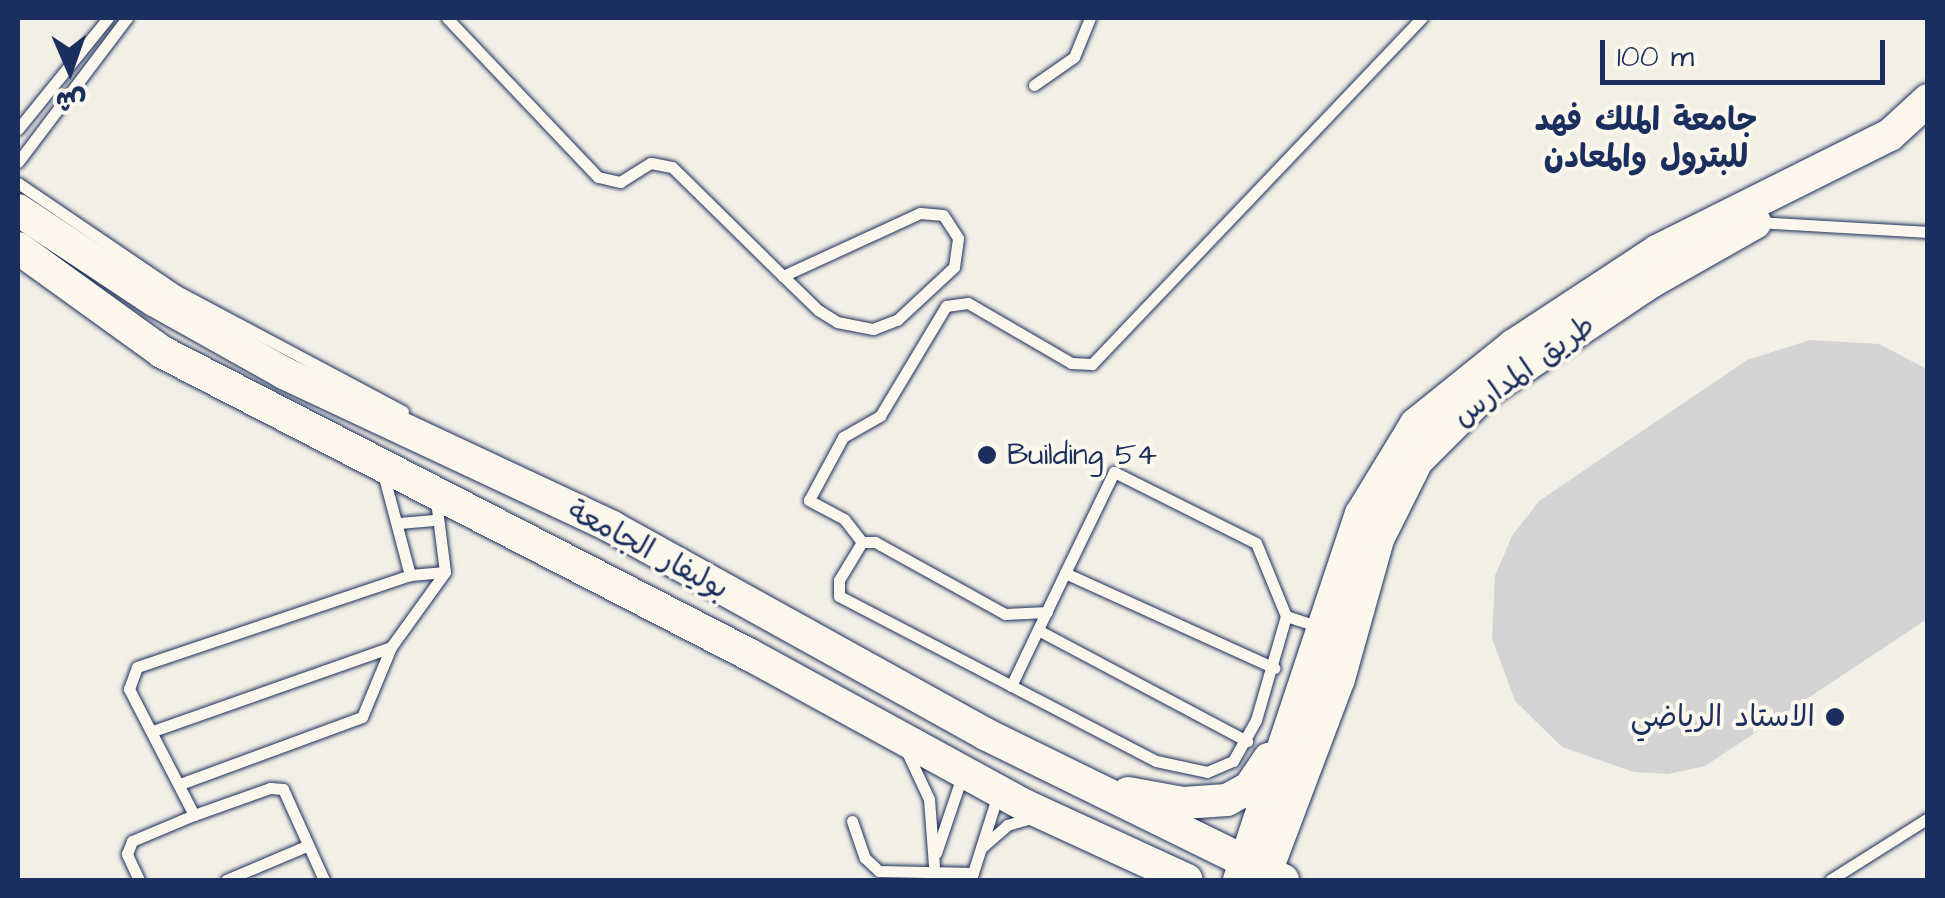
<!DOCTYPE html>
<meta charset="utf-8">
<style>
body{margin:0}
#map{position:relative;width:1945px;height:898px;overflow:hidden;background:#f2efe6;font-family:"Architects Daughter","Playpen Sans Arabic",sans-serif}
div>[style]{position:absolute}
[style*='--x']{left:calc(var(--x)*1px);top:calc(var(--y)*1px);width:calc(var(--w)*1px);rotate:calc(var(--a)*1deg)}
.green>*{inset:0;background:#d2d3d2}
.roads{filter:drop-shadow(0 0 2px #1b2f5e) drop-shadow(0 0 2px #1b2f5e)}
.lane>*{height:11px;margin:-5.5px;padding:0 5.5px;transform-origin:5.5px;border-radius:5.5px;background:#fbf7ec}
.secondary>*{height:32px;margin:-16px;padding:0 16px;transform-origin:16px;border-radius:16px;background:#fbf7ec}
.dots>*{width:28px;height:28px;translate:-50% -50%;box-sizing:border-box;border:5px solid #fbf7ec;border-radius:50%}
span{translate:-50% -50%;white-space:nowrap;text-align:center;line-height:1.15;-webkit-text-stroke:8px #fbf7ec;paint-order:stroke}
.street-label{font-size:30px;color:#1b2f5e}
.poi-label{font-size:30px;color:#1b2f5e}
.left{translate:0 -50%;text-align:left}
.right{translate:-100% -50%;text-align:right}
.neighbourhood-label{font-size:32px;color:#1b2f5e;font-weight:700}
.frame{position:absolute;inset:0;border:20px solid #1b2f5e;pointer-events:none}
.north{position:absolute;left:20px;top:20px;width:100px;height:100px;-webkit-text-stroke:8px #fbf7ec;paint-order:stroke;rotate:178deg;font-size:28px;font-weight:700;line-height:40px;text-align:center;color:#1b2f5e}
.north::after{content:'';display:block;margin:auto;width:35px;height:45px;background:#1b2f5e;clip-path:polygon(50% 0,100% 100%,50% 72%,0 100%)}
.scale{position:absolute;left:1600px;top:40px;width:285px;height:45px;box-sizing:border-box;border:5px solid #1b2f5e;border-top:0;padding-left:12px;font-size:30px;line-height:35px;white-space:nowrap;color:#1b2f5e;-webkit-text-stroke:8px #fbf7ec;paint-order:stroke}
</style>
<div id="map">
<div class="green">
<i style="clip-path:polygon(1810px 340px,1879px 344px,1927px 369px,1927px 619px,1705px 766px,1668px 774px,1634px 772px,1562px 747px,1515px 701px,1492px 638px,1495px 576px,1512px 536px,1539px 501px,1747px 360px)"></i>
</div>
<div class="roads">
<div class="lane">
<i style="--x:447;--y:18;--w:219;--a:46.5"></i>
<i style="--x:598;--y:177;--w:23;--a:13"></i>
<i style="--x:620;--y:182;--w:36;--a:-32"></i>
<i style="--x:651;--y:163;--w:21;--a:11"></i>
<i style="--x:672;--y:167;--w:156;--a:44.5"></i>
<i style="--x:783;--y:276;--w:49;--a:44.2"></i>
<i style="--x:818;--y:310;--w:22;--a:32"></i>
<i style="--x:837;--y:322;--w:37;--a:11"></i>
<i style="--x:873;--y:329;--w:26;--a:-21"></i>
<i style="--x:897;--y:320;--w:78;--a:-42.9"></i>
<i style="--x:954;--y:267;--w:29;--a:-82"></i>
<i style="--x:958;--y:238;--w:27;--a:-123"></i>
<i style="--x:943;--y:215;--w:23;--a:-175"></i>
<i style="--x:920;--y:213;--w:151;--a:155.3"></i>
<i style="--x:1034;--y:85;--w:49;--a:-35"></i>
<i style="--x:1074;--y:57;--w:42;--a:-67.7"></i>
<i style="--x:18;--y:129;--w:143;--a:-51"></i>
<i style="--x:18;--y:162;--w:181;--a:-52.9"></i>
<i style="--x:18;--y:183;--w:192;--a:34.2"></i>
<i style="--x:177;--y:291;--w:256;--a:28"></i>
<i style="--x:1757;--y:222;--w:171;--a:3.3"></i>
<i style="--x:383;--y:473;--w:106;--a:75.2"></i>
<i style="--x:399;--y:523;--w:38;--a:-5"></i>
<i style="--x:862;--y:542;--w:29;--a:-128"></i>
<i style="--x:844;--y:519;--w:40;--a:-152"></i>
<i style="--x:809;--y:500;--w:72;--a:-61.6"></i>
<i style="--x:843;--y:437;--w:43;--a:-29.6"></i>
<i style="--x:880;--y:416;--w:128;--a:-59"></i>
<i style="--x:946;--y:306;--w:22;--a:-8"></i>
<i style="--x:968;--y:303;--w:119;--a:30.2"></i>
<i style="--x:1071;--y:363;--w:21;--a:3"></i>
<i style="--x:1092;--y:364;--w:478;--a:-46.4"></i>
<i style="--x:1047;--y:612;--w:42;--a:177.3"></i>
<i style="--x:1005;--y:614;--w:149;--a:-151"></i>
<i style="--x:875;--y:542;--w:13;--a:180"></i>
<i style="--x:862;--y:542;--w:44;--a:121.2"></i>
<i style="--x:839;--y:580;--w:16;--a:90"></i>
<i style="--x:839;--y:596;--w:357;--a:27.5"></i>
<i style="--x:1156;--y:761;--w:52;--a:12.2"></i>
<i style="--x:1207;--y:772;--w:28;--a:-23"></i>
<i style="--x:1233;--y:761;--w:47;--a:-60.7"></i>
<i style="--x:1256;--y:720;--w:108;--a:-73.9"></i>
<i style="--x:1286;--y:616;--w:79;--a:-112.3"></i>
<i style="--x:1256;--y:543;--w:159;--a:-153.4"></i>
<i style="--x:1114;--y:472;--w:112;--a:115.9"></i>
<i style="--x:1286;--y:616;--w:36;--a:18"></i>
<i style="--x:1038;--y:630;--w:237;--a:28"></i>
<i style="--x:1011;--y:686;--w:125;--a:-64.5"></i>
<i style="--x:1065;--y:573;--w:230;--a:24.4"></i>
<i style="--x:153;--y:731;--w:252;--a:-19.4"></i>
<i style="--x:906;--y:750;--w:54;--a:64.9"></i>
<i style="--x:929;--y:799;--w:66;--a:85.7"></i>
<i style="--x:180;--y:784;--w:194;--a:-20.2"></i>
<i style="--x:362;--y:717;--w:76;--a:-67.5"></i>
<i style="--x:391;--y:647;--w:92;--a:-54.2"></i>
<i style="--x:445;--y:572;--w:72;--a:-97.2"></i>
<i style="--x:194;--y:815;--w:81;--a:-19.6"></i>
<i style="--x:270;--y:788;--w:13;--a:4"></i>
<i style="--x:283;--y:789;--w:100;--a:65.7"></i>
<i style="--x:852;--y:821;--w:39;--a:71"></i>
<i style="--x:865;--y:858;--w:19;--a:43"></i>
<i style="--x:879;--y:871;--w:94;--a:1.2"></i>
<i style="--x:981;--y:848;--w:35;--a:-41"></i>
<i style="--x:1007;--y:825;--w:26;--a:-16"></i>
<i style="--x:936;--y:853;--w:81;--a:-71.3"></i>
<i style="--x:972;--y:876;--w:86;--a:-72.4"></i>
<i style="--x:139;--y:880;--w:29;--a:-115"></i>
<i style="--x:127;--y:854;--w:14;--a:-69"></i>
<i style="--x:132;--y:841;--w:67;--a:-22.8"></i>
<i style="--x:194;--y:815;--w:142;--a:-117.3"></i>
<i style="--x:129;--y:689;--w:23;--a:-70"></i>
<i style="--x:137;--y:667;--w:288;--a:-18.6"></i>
<i style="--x:410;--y:575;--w:35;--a:-5"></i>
<i style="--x:226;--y:880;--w:85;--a:-22.9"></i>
<i style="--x:1830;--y:880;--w:116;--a:-32.3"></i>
</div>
<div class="secondary">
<i style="--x:18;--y:210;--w:163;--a:33.5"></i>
<i style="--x:154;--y:300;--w:151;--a:29.3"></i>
<i style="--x:286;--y:374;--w:360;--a:25.1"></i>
<i style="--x:612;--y:527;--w:427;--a:29"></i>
<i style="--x:985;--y:734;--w:332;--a:26.1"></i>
<i style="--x:18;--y:248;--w:178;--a:35.8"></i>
<i style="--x:162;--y:352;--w:661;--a:27.26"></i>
<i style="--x:750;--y:655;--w:312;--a:28.7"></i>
<i style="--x:1024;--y:805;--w:179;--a:24.7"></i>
<i style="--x:1128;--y:793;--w:56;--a:10.3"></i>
<i style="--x:1183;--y:803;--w:44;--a:-3.9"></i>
<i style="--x:1227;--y:800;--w:26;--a:-29"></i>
<i style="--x:1250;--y:787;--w:34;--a:-56"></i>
<i style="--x:1239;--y:880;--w:386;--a:-71.6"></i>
<i style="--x:1361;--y:514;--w:105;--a:-58.6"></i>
<i style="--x:1416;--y:424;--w:126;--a:-38.9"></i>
<i style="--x:1514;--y:345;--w:171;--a:-33.3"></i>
<i style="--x:1657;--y:251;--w:260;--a:-26.5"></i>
<i style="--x:1890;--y:135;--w:52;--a:-42.6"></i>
<i style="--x:1263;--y:880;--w:215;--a:-69.3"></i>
<i style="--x:1339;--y:679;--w:145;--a:-74.4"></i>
<i style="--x:1378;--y:539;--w:87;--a:-63.4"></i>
<i style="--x:1417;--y:461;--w:98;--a:-45"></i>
<i style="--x:1486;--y:392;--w:198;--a:-33.7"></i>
<i style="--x:1651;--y:282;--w:120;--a:-29.6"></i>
</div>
</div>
<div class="dots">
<i style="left:987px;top:455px;background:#1b2f5e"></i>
<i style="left:1835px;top:717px;background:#1b2f5e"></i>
</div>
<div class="street-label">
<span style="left:1524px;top:371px;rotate:-36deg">طريق المدارس</span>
<span style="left:648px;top:550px;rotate:28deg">بوليفار الجامعة</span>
</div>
<div class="poi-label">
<span class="left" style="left:1007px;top:455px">Building 54</span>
<span class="right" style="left:1815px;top:717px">الاستاد الرياضي</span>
</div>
<div class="neighbourhood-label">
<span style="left:1646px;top:140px">جامعة الملك فهد<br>للبترول والمعادن</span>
</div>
<div class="frame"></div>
<div class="north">ش</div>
<div class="scale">100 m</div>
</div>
